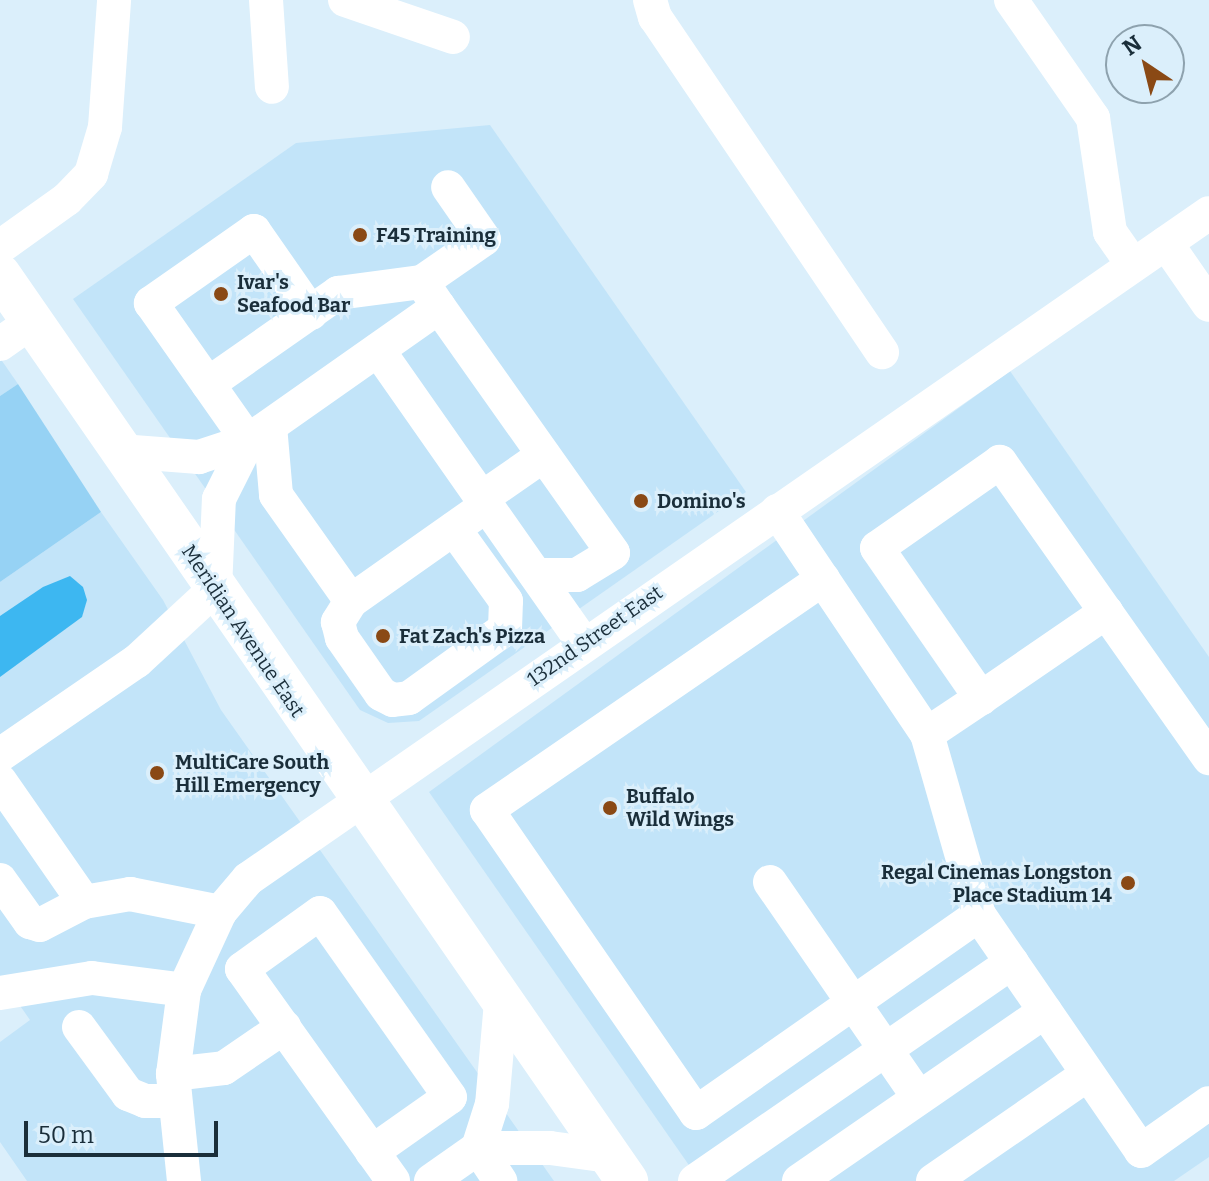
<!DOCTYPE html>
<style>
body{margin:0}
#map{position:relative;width:1209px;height:1181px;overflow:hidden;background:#dbeffb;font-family:Bitter,serif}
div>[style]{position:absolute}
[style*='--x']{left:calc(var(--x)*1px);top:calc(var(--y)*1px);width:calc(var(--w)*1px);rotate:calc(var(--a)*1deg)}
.built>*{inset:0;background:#c2e4f9}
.green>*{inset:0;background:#96d2f4}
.water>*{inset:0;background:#3db7f1}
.minor>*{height:34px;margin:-17px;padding:0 17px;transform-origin:17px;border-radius:17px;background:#fff}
.major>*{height:42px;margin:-21px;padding:0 21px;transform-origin:21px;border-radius:21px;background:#fff}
.dots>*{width:22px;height:22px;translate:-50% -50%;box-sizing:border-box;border:4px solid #dbeffb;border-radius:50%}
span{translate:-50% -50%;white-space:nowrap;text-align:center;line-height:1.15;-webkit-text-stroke:6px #dbeffb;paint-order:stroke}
.poi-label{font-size:20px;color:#1a2e3a;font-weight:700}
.left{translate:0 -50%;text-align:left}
.right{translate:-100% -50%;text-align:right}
.street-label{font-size:20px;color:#1a2e3a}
.north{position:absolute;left:1105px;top:24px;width:80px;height:80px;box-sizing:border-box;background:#dbeffb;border:2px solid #8ea2ae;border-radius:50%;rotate:325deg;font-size:22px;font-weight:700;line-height:32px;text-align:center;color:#1a2e3a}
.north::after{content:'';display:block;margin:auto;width:28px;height:36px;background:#8a4915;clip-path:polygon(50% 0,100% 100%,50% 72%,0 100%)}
.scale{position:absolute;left:24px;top:1121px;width:194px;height:36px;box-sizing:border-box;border:4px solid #1a2e3a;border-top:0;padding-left:10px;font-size:24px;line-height:28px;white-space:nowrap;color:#1a2e3a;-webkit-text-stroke:6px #dbeffb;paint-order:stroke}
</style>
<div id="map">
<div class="built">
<i style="clip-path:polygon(490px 125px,746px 492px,419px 721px,388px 723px,360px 710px,73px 299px,296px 143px)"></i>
<i style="clip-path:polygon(0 358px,18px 384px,0 396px)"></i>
<i style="clip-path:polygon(1010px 371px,1209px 657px,1209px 1157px,1174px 1181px,700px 1181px,429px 792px)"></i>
<i style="clip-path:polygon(101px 512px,163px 600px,221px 710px,554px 1181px,27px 1181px,0 1142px,0 1042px,30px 1020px,0 977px,0 582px)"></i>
</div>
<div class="green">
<i style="clip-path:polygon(18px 384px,101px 512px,0 582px,0 396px)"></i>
</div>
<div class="water">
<i style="clip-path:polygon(70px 576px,83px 587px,87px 600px,82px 617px,0 677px,0 616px,43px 587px)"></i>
</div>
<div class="minor">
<i style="--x:266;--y:0;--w:87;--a:86.1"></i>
<i style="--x:345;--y:0;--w:114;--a:18.9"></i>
<i style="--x:650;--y:0;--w:18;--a:74"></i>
<i style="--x:655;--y:17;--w:405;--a:55.9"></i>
<i style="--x:1011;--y:0;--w:144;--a:55.2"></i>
<i style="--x:1093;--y:118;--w:115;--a:81.5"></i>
<i style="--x:1110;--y:232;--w:40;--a:55.1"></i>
<i style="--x:1166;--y:243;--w:75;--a:55.3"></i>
<i style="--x:0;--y:247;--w:82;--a:-35.6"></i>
<i style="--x:67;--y:199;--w:35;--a:-46"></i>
<i style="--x:91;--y:174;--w:49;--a:-73.4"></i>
<i style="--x:105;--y:127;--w:127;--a:-85.9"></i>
<i style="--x:422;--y:282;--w:75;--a:-34.7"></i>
<i style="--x:484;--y:239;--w:63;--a:-124.7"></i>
<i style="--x:311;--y:313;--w:100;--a:-124.8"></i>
<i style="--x:254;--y:231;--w:126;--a:145"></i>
<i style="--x:151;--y:303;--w:169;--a:54.9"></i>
<i style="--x:248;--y:441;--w:233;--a:-35.1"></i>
<i style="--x:439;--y:307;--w:301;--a:54.7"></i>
<i style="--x:613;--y:553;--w:42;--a:148.6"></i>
<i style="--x:577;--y:575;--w:41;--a:180"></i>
<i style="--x:0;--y:344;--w:39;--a:-35"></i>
<i style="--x:378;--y:350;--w:359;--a:55"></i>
<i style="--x:208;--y:384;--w:159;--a:-35"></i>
<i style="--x:338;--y:293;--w:85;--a:-7.5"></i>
<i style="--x:422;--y:282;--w:30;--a:56"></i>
<i style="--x:270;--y:426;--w:69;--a:85"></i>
<i style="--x:276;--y:495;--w:130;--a:54.7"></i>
<i style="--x:351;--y:601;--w:166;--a:-35.2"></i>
<i style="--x:482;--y:498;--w:75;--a:-34.7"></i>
<i style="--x:777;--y:511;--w:269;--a:56.1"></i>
<i style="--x:927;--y:734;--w:188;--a:74"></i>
<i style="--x:979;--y:915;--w:286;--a:55.5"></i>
<i style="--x:1141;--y:1151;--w:83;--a:-35.2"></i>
<i style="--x:823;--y:579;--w:408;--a:145.5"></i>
<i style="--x:487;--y:810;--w:368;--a:55.4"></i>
<i style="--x:696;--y:1113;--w:345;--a:-35"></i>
<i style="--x:351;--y:601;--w:25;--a:122"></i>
<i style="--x:338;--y:622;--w:16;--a:76"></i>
<i style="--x:342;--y:638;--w:68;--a:55.1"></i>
<i style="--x:381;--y:694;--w:13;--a:27"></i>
<i style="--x:393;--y:700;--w:16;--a:-7"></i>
<i style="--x:409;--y:698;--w:118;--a:-35.7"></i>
<i style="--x:505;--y:629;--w:28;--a:-88"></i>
<i style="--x:506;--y:601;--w:89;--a:-125.8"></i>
<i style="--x:1106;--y:612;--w:179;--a:54.8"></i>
<i style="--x:927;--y:734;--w:65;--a:-33.7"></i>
<i style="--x:981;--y:698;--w:152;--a:-34.5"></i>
<i style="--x:1106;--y:612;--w:184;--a:-125.2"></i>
<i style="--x:1000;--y:462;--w:150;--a:145"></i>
<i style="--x:877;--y:548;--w:183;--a:55.3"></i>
<i style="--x:0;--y:755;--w:166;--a:-34.5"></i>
<i style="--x:137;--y:661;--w:106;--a:-42.7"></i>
<i style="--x:215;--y:589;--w:90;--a:-87.5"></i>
<i style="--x:219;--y:499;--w:65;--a:-63.4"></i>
<i style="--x:248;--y:441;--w:52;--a:161.9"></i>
<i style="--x:199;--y:457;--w:79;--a:-175.7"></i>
<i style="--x:0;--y:781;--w:147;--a:55.2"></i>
<i style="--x:0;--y:880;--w:52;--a:54.5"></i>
<i style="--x:30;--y:922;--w:10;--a:17"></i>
<i style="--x:40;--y:925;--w:50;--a:-27.6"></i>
<i style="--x:84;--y:902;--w:47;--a:-9.9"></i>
<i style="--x:130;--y:894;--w:92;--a:11.3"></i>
<i style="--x:770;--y:882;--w:262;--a:55.4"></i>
<i style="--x:0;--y:993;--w:93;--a:-9.3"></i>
<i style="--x:92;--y:978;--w:93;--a:7.4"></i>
<i style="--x:501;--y:1002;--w:102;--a:95"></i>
<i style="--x:492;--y:1104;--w:46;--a:107.7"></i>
<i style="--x:478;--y:1148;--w:72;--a:0"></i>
<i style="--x:550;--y:1148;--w:61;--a:7.6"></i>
<i style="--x:79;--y:1027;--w:83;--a:53.8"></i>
<i style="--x:128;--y:1094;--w:18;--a:22"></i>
<i style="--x:145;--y:1101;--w:28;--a:0"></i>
<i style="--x:173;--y:1074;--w:51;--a:-6.7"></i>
<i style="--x:224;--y:1068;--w:73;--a:-34.3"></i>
<i style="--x:372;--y:1152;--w:95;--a:-35.2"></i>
<i style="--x:450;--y:1097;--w:225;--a:-125.2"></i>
<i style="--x:320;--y:913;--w:96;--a:144.3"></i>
<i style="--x:242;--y:969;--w:260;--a:54.5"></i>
<i style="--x:184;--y:1181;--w:108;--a:-95.9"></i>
<i style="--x:173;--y:1074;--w:85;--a:-82.5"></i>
<i style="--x:184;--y:990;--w:86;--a:-65.2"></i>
<i style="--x:220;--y:912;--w:43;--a:-49.7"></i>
<i style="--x:248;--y:879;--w:1169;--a:-34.72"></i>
<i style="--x:431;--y:1181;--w:57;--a:-35.1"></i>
<i style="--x:478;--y:1148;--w:40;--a:56"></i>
<i style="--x:695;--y:1181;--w:385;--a:-34.6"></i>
<i style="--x:799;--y:1181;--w:299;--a:-34.6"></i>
<i style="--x:933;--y:1181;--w:188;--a:-34.6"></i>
</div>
<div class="major">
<i style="--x:0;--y:275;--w:1102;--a:55.31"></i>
</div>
<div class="dots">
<i style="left:360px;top:235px;background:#8a4915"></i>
<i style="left:221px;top:294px;background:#8a4915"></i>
<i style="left:641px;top:501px;background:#8a4915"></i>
<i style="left:383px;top:636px;background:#8a4915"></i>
<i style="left:157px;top:773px;background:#8a4915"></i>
<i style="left:610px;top:808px;background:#8a4915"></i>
<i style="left:1128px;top:883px;background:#8a4915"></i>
</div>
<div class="poi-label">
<span class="left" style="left:376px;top:235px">F45 Training</span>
<span class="left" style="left:237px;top:294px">Ivar's<br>Seafood Bar</span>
<span class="left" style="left:657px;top:501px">Domino's</span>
<span class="left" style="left:399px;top:636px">Fat Zach's Pizza</span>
<span class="left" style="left:175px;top:774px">MultiCare South<br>Hill Emergency</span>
<span class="left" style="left:626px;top:808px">Buffalo<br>Wild Wings</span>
<span class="right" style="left:1112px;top:884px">Regal Cinemas Longston<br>Place Stadium 14</span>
</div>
<div class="street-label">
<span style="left:243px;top:631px;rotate:56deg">Meridian Avenue East</span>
<span style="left:595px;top:636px;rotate:-35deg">132nd Street East</span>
</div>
<div class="north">N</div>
<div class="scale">50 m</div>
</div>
